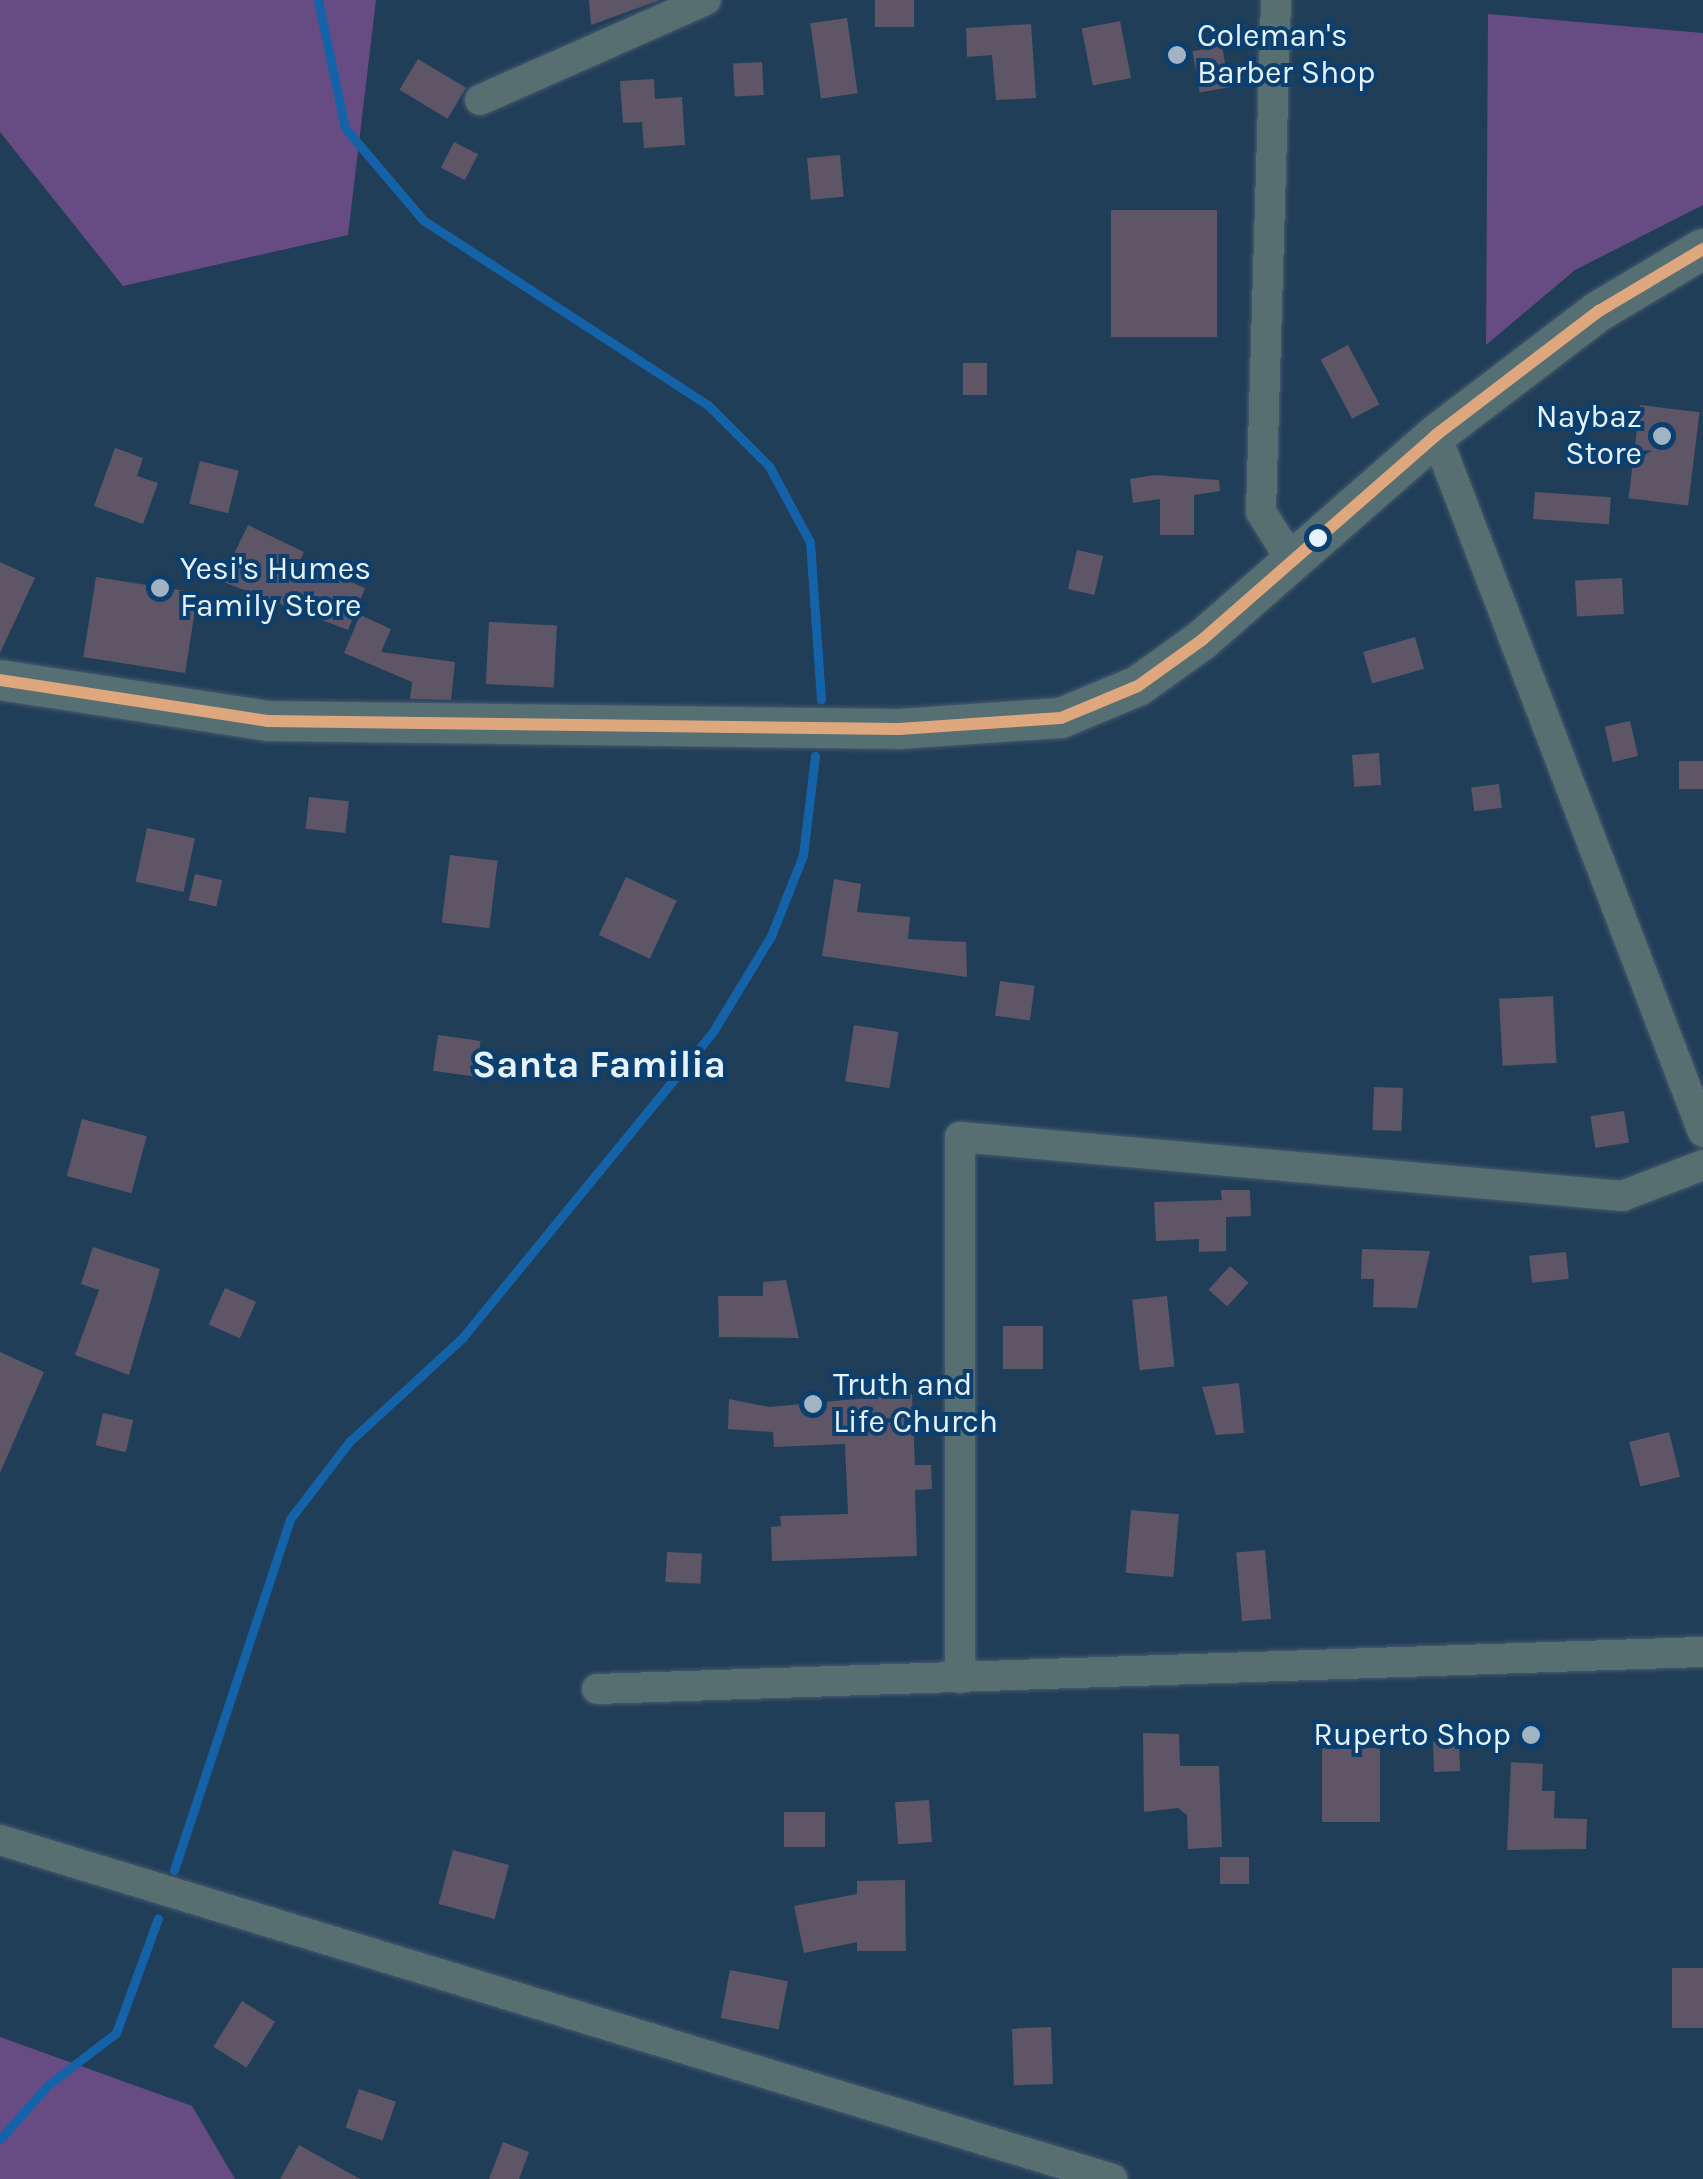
<!DOCTYPE html>
<style>
body{margin:0}
#map{position:relative;width:1703px;height:2179px;overflow:hidden;background:#213e58;font-family:Karla,sans-serif}
div>[style]{position:absolute}
[style*='--x']{left:calc(var(--x)*1px);top:calc(var(--y)*1px);width:calc(var(--w)*1px);rotate:calc(var(--a)*1deg)}
.green>*{inset:0;background:#664c82}
.stream>*{height:9px;margin:-4.5px;padding:0 4.5px;transform-origin:4.5px;border-radius:4.5px;background:#1463a9}
.building>*{inset:0;background:#5e5666;transform-origin:0 0}
.roads{filter:drop-shadow(0 0 2px #455a6d) drop-shadow(0 0 2px #455a6d)}
.minor>*{height:30px;margin:-15px;padding:0 15px;transform-origin:15px;border-radius:15px;background:#586f72}
.secondary>*{height:40px;margin:-20px;padding:0 20px;transform-origin:20px;border-radius:20px;background:#556f72}
.bus-1>*{height:12px;margin:-6px;padding:0 6px;transform-origin:6px;border-radius:6px;background:#dfa77e}
.dots>*{width:28px;height:28px;translate:-50% -50%;box-sizing:border-box;border:5px solid #0a3f6f;border-radius:50%}
span{translate:-50% -50%;white-space:nowrap;text-align:center;line-height:1.15;-webkit-text-stroke:8px #0a3f6f;paint-order:stroke}
.poi-label{font-size:32px;color:#e7f2fd}
.left{translate:0 -50%;text-align:left}
.right{translate:-100% -50%;text-align:right}
.quarter-label{font-size:38px;color:#e7f2fd;font-weight:700}
</style>
<div id="map">
<div class="green">
<i style="clip-path:polygon(0 0,376px 0,348px 235px,123px 286px,0 132px)"></i>
<i style="clip-path:polygon(1488px 14px,1703px 33px,1703px 205px,1575px 270px,1486px 345px)"></i>
<i style="clip-path:polygon(0 2037px,192px 2106px,235px 2179px,0 2179px)"></i>
</div>
<div class="stream">
<i style="--x:318;--y:0;--w:131;--a:78.1"></i>
<i style="--x:345;--y:128;--w:121;--a:49.7"></i>
<i style="--x:423;--y:220;--w:340;--a:33"></i>
<i style="--x:708;--y:405;--w:86;--a:45"></i>
<i style="--x:769;--y:466;--w:86;--a:61.7"></i>
<i style="--x:810;--y:542;--w:158;--a:86"></i>
<i style="--x:174;--y:1870;--w:370;--a:-71.7"></i>
<i style="--x:290;--y:1519;--w:97;--a:-52.5"></i>
<i style="--x:349;--y:1442;--w:155;--a:-42.6"></i>
<i style="--x:463;--y:1337;--w:397;--a:-50.7"></i>
<i style="--x:714;--y:1030;--w:110;--a:-58.8"></i>
<i style="--x:771;--y:936;--w:87;--a:-68.4"></i>
<i style="--x:803;--y:855;--w:100;--a:-83.1"></i>
<i style="--x:0;--y:2139;--w:72;--a:-48.4"></i>
<i style="--x:48;--y:2085;--w:86;--a:-37.4"></i>
<i style="--x:116;--y:2033;--w:122;--a:-69.9"></i>
</div>
<div class="building">
<i style="clip-path:polygon(589px 0,660px 0,591px 25px)"></i>
<i style="left:875px;top:0;width:39px;height:27px"></i>
<i style="left:847px;top:18px;width:76px;height:37px;rotate:82deg"></i>
<i style="left:1120px;top:21px;width:58px;height:39px;rotate:79deg"></i>
<i style="clip-path:polygon(1031px 24px,1036px 98px,996px 100px,992px 55px,967px 57px,966px 28px)"></i>
<i style="left:1222px;top:46px;width:42px;height:30px;rotate:80deg"></i>
<i style="left:418px;top:59px;width:56px;height:36px;rotate:31deg"></i>
<i style="left:762px;top:62px;width:33px;height:29px;rotate:87deg"></i>
<i style="clip-path:polygon(654px 79px,655px 99px,682px 97px,685px 145px,644px 148px,642px 122px,623px 123px,620px 81px)"></i>
<i style="left:454px;top:142px;width:27px;height:29px;rotate:27deg"></i>
<i style="left:840px;top:155px;width:42px;height:33px;rotate:85deg"></i>
<i style="left:1217px;top:210px;width:127px;height:106px;rotate:90deg"></i>
<i style="left:1348px;top:345px;width:67px;height:31px;rotate:62deg"></i>
<i style="left:963px;top:363px;width:24px;height:32px"></i>
<i style="left:1640px;top:405px;width:60px;height:94px;rotate:7deg"></i>
<i style="clip-path:polygon(115px 448px,143px 458px,137px 476px,158px 483px,143px 524px,94px 506px)"></i>
<i style="left:200px;top:461px;width:40px;height:44px;rotate:14deg"></i>
<i style="clip-path:polygon(1154px 475px,1219px 480px,1220px 491px,1194px 495px,1194px 535px,1160px 535px,1160px 499px,1133px 503px,1130px 479px)"></i>
<i style="left:1535px;top:492px;width:76px;height:27px;rotate:4deg"></i>
<i style="clip-path:polygon(248px 525px,304px 552px,300px 561px,365px 588px,348px 630px,221px 581px)"></i>
<i style="left:1077px;top:550px;width:27px;height:40px;rotate:13deg"></i>
<i style="clip-path:polygon(0 562px,35px 578px,0 653px)"></i>
<i style="left:96px;top:577px;width:103px;height:81px;rotate:9deg"></i>
<i style="left:1622px;top:578px;width:36px;height:47px;rotate:87deg"></i>
<i style="clip-path:polygon(360px 615px,391px 629px,381px 652px,455px 662px,451px 700px,410px 699px,412px 682px,344px 653px)"></i>
<i style="left:489px;top:622px;width:68px;height:62px;rotate:3deg"></i>
<i style="left:1415px;top:637px;width:33px;height:54px;rotate:74deg"></i>
<i style="left:1630px;top:721px;width:36px;height:26px;rotate:77deg"></i>
<i style="left:1379px;top:753px;width:32px;height:27px;rotate:86deg"></i>
<i style="left:1703px;top:761px;width:28px;height:24px;rotate:90deg"></i>
<i style="left:1499px;top:784px;width:24px;height:28px;rotate:83deg"></i>
<i style="left:309px;top:797px;width:40px;height:32px;rotate:6deg"></i>
<i style="left:147px;top:828px;width:49px;height:55px;rotate:12deg"></i>
<i style="left:450px;top:855px;width:48px;height:68px;rotate:7deg"></i>
<i style="left:195px;top:874px;width:28px;height:27px;rotate:13deg"></i>
<i style="left:626px;top:877px;width:56px;height:64px;rotate:25deg"></i>
<i style="clip-path:polygon(834px 879px,861px 884px,857px 912px,910px 917px,908px 939px,966px 942px,967px 977px,822px 956px)"></i>
<i style="left:1000px;top:981px;width:35px;height:35px;rotate:8deg"></i>
<i style="left:1553px;top:996px;width:67px;height:54px;rotate:87deg"></i>
<i style="left:854px;top:1025px;width:45px;height:57px;rotate:9deg"></i>
<i style="left:438px;top:1035px;width:43px;height:36px;rotate:8deg"></i>
<i style="left:1374px;top:1087px;width:29px;height:43px;rotate:2deg"></i>
<i style="left:1624px;top:1111px;width:32px;height:34px;rotate:81deg"></i>
<i style="left:82px;top:1119px;width:67px;height:59px;rotate:15deg"></i>
<i style="clip-path:polygon(1221px 1190px,1250px 1190px,1251px 1216px,1226px 1217px,1226px 1251px,1199px 1252px,1199px 1239px,1156px 1241px,1154px 1202px,1222px 1200px)"></i>
<i style="clip-path:polygon(93px 1247px,160px 1269px,129px 1375px,75px 1355px,99px 1290px,81px 1284px)"></i>
<i style="clip-path:polygon(1362px 1249px,1430px 1251px,1417px 1308px,1373px 1307px,1374px 1279px,1361px 1279px)"></i>
<i style="left:1566px;top:1252px;width:27px;height:37px;rotate:84deg"></i>
<i style="left:1230px;top:1266px;width:25px;height:32px;rotate:42deg"></i>
<i style="clip-path:polygon(786px 1280px,799px 1338px,719px 1337px,718px 1296px,763px 1296px,763px 1282px)"></i>
<i style="left:225px;top:1288px;width:34px;height:40px;rotate:24deg"></i>
<i style="left:1167px;top:1296px;width:71px;height:35px;rotate:84deg"></i>
<i style="left:1003px;top:1326px;width:40px;height:43px"></i>
<i style="clip-path:polygon(0 1352px,44px 1372px,0 1473px)"></i>
<i style="clip-path:polygon(1239px 1383px,1244px 1433px,1216px 1435px,1202px 1387px)"></i>
<i style="clip-path:polygon(912px 1394px,915px 1465px,931px 1465px,932px 1489px,915px 1490px,917px 1556px,772px 1561px,771px 1527px,781px 1526px,780px 1516px,848px 1514px,845px 1444px,774px 1447px,773px 1432px,728px 1429px,729px 1399px,769px 1407px)"></i>
<i style="left:103px;top:1413px;width:31px;height:33px;rotate:13deg"></i>
<i style="left:1669px;top:1432px;width:46px;height:41px;rotate:76deg"></i>
<i style="left:1131px;top:1510px;width:48px;height:63px;rotate:5deg"></i>
<i style="left:1265px;top:1550px;width:69px;height:29px;rotate:85deg"></i>
<i style="left:667px;top:1552px;width:35px;height:30px;rotate:3deg"></i>
<i style="clip-path:polygon(1143px 1733px,1179px 1734px,1180px 1766px,1219px 1766px,1222px 1847px,1188px 1849px,1187px 1815px,1178px 1808px,1144px 1812px)"></i>
<i style="left:1459px;top:1741px;width:30px;height:26px;rotate:88deg"></i>
<i style="left:1322px;top:1748px;width:58px;height:74px"></i>
<i style="clip-path:polygon(1511px 1762px,1543px 1764px,1542px 1791px,1555px 1791px,1554px 1818px,1587px 1819px,1586px 1849px,1507px 1850px)"></i>
<i style="left:929px;top:1800px;width:42px;height:34px;rotate:86deg"></i>
<i style="left:784px;top:1812px;width:41px;height:35px"></i>
<i style="left:453px;top:1850px;width:58px;height:56px;rotate:15deg"></i>
<i style="left:1220px;top:1857px;width:29px;height:27px"></i>
<i style="clip-path:polygon(905px 1880px,906px 1951px,857px 1951px,857px 1942px,804px 1953px,794px 1906px,857px 1894px,857px 1881px)"></i>
<i style="left:1703px;top:1968px;width:60px;height:31px;rotate:90deg"></i>
<i style="left:730px;top:1970px;width:59px;height:49px;rotate:11deg"></i>
<i style="left:242px;top:2001px;width:39px;height:54px;rotate:32deg"></i>
<i style="left:1051px;top:2027px;width:57px;height:39px;rotate:88deg"></i>
<i style="left:359px;top:2089px;width:39px;height:41px;rotate:19deg"></i>
<i style="clip-path:polygon(503px 2142px,529px 2152px,519px 2179px,489px 2179px)"></i>
<i style="clip-path:polygon(299px 2145px,360px 2179px,280px 2179px)"></i>
</div>
<div class="roads">
<div class="minor">
<i style="--x:1276;--y:0;--w:512;--a:91.68"></i>
<i style="--x:1261;--y:512;--w:54;--a:57.8"></i>
<i style="--x:480;--y:100;--w:247;--a:-23.9"></i>
<i style="--x:1436;--y:435;--w:746;--a:69.04"></i>
<i style="--x:960;--y:1678;--w:541;--a:-90"></i>
<i style="--x:960;--y:1137;--w:665;--a:5.09"></i>
<i style="--x:1622;--y:1196;--w:87;--a:-20.9"></i>
<i style="--x:597;--y:1689;--w:1107;--a:-1.92"></i>
<i style="--x:0;--y:1840;--w:1163;--a:16.95"></i>
</div>
<div class="secondary">
<i style="--x:0;--y:680;--w:271;--a:8.7"></i>
<i style="--x:268;--y:721;--w:631;--a:0.73"></i>
<i style="--x:899;--y:729;--w:162;--a:-3.9"></i>
<i style="--x:1061;--y:718;--w:83;--a:-22.6"></i>
<i style="--x:1138;--y:686;--w:79;--a:-35.7"></i>
<i style="--x:1202;--y:640;--w:311;--a:-41.2"></i>
<i style="--x:1436;--y:435;--w:205;--a:-37.3"></i>
<i style="--x:1599;--y:311;--w:121;--a:-30.8"></i>
</div>
</div>
<div class="bus-1">
<i style="--x:0;--y:680;--w:271;--a:8.7"></i>
<i style="--x:268;--y:721;--w:631;--a:0.73"></i>
<i style="--x:899;--y:729;--w:162;--a:-3.9"></i>
<i style="--x:1061;--y:718;--w:83;--a:-22.6"></i>
<i style="--x:1138;--y:686;--w:79;--a:-35.7"></i>
<i style="--x:1202;--y:640;--w:311;--a:-41.2"></i>
<i style="--x:1436;--y:435;--w:205;--a:-37.3"></i>
<i style="--x:1599;--y:311;--w:121;--a:-30.8"></i>
</div>
<div class="dots">
<i style="left:1177px;top:55px;background:#a2b3c3"></i>
<i style="left:1662px;top:436px;background:#a2b3c3"></i>
<i style="left:1318px;top:538px;background:#e7f2fd"></i>
<i style="left:160px;top:588px;background:#a2b3c3"></i>
<i style="left:813px;top:1404px;background:#a2b3c3"></i>
<i style="left:1531px;top:1735px;background:#a2b3c3"></i>
</div>
<div class="poi-label">
<span class="left" style="left:1197px;top:55px">Coleman's<br>Barber Shop</span>
<span class="right" style="left:1642px;top:436px">Naybaz<br>Store</span>
<span class="left" style="left:180px;top:588px">Yesi's Humes<br>Family Store</span>
<span class="left" style="left:833px;top:1404px">Truth and<br>Life Church</span>
<span class="right" style="left:1511px;top:1735px">Ruperto Shop</span>
</div>
<div class="quarter-label">
<span style="left:599px;top:1065px">Santa Familia</span>
</div>
</div>
